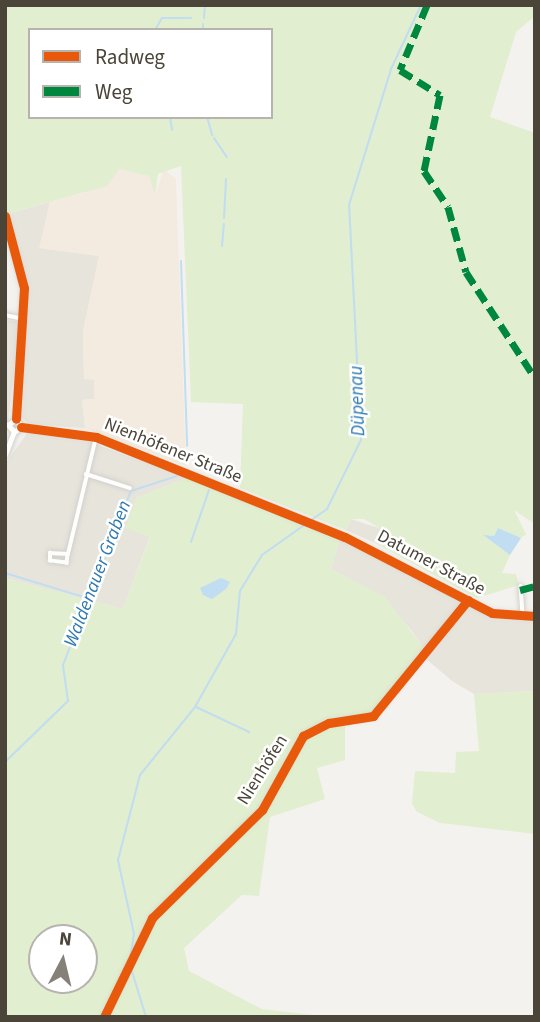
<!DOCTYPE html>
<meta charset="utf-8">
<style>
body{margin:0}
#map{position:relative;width:540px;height:1022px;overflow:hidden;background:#f4f2ee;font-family:"Source Sans 3",sans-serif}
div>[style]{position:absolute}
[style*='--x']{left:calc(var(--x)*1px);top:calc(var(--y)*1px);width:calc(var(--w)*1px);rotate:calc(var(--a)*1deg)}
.residential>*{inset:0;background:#e7e4dc}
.commercial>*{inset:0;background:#f3ebdf}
.green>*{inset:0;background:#e1eecf}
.water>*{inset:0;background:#c0ddf1}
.stream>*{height:2px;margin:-1px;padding:0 1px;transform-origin:1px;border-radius:1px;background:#c0ddf1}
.roads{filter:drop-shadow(0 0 2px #d2d0cb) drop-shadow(0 0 2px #d2d0cb)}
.minor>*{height:3.5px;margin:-1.75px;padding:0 1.75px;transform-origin:1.75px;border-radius:1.75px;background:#fdfdfc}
.tertiary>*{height:4.5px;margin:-2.25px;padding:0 2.25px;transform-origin:2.25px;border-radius:2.25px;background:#fdfdfc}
.quiet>*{height:7px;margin-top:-3.5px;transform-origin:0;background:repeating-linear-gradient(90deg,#00873e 0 14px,transparent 0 21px)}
.cycleway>*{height:9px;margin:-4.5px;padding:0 4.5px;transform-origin:4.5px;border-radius:4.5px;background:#e8590c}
span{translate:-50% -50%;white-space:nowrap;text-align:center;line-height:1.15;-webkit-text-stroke:5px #fff;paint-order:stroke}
.street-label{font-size:18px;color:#4b4439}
.water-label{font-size:19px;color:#2e7ab2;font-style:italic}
.frame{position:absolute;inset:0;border:7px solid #4b4439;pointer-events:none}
.legend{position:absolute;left:28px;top:28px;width:245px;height:91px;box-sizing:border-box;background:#fff;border:2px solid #b7b4b0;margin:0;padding:9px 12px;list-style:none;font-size:21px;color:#4b4439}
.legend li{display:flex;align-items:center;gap:14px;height:35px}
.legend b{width:35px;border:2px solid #b7b4b0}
.north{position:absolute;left:28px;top:924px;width:70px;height:70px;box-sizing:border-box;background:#fff;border:2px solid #b7b4b0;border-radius:50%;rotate:7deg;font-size:19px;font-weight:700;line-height:28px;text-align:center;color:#4b4439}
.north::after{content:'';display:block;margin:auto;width:24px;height:32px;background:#868178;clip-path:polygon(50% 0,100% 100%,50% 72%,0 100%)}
</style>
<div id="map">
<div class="residential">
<i style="clip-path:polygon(50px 202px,40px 248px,99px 256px,83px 332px,84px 379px,94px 379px,94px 399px,82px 400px,85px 428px,28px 424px,22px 417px,27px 290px,6px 214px)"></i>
<i style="clip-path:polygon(5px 320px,20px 322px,5px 447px)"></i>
<i style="clip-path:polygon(28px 432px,72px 435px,187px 478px,136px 498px,150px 536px,123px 609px,5px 578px,5px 464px)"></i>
<i style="clip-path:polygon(351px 519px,382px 529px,375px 543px,346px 530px)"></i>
<i style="clip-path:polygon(340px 539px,492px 617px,535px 620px,535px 691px,474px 694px,452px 681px,418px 652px,422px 646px,412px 631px,378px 594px,331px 569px)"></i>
</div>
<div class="commercial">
<i style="clip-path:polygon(118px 169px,149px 176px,155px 195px,164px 169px,176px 179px,186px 466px,85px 428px,82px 400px,94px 399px,94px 380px,84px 379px,83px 332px,99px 256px,39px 248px,50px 202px,84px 193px)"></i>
</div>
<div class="green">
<i style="clip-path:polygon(evenodd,5px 5px,535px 7px,535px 16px,516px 32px,490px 117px,535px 133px,535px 524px,514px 510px,526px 534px,521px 538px,498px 528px,494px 536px,484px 536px,510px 555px,502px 573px,516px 574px,519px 585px,477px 598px,375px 543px,381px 529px,364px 519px,351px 519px,346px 530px,240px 488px,243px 404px,191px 402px,181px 166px,158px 174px,155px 195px,149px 176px,119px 169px,107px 186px,6px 214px,5px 5px,30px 30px,271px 30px,271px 117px,30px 117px,30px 30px)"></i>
<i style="clip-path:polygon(evenodd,187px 478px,340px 539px,331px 569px,385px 597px,423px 647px,379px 711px,345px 720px,345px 760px,317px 768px,325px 799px,270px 817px,259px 896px,242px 895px,184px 948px,189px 971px,262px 1009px,330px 1017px,5px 1017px,5px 578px,123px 609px,150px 537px,125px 528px,136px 498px,187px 478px,238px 829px,156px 919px,151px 915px,191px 874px,238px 829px,187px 478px,42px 938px,84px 938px,84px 980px,42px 980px,42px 938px)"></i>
<i style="clip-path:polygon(535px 691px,535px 834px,440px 823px,417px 812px,412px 804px,415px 771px,455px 773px,456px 752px,479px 751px,474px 694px)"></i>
</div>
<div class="water">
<i style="clip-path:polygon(498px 528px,521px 538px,510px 555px,483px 535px,494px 536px)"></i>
<i style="clip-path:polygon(221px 578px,230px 582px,226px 589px,212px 599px,203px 595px,200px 588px)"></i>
</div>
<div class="stream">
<i style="--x:204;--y:18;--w:13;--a:-86"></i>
<i style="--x:155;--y:30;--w:14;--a:-60"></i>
<i style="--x:162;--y:18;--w:29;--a:0"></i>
<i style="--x:203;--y:30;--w:6;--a:-90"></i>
<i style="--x:170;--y:117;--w:13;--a:81"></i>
<i style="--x:207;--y:117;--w:19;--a:74"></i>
<i style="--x:214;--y:138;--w:23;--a:56"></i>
<i style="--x:224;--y:218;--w:39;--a:-87"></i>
<i style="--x:222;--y:246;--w:22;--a:-85"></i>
<i style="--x:181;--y:261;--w:185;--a:88.1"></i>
<i style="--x:110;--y:440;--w:63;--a:21.3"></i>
<i style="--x:191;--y:542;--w:55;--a:-70.9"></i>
<i style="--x:5;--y:573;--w:86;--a:17"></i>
<i style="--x:527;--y:613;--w:8;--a:0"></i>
<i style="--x:196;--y:707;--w:59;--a:25.3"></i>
<i style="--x:5;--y:762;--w:88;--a:-44.1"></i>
<i style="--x:68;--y:701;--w:36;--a:-98"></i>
<i style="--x:63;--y:665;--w:187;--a:-68.7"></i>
<i style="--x:131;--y:491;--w:48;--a:-18.1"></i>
<i style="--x:130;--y:959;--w:25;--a:-81"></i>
<i style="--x:134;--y:934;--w:76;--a:-102.2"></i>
<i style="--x:118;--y:860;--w:88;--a:-75.5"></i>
<i style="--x:140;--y:775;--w:87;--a:-51"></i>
<i style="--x:195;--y:707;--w:84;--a:-60.7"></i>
<i style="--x:236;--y:634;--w:43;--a:-84.7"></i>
<i style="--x:240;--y:591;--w:42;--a:-58.6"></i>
<i style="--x:262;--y:555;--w:80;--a:-35.3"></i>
<i style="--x:327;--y:509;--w:77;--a:-63.8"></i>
<i style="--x:361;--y:440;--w:235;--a:-92.9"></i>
<i style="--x:349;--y:205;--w:142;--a:-72.8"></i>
<i style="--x:391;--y:69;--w:71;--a:-64.9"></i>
<i style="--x:130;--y:965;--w:54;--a:72.9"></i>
</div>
<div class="roads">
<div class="minor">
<i style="--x:5;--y:315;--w:19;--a:12"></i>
<i style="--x:21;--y:427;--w:76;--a:7.6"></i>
<i style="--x:96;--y:437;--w:268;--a:21.9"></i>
<i style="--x:345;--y:537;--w:165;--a:27.3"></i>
<i style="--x:492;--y:613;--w:43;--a:4"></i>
<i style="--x:86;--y:474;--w:46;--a:17.7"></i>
<i style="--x:50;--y:553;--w:18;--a:3"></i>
<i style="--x:68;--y:554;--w:9;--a:96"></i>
<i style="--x:67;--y:563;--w:17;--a:-173"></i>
<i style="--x:50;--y:561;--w:8;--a:-90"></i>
<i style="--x:68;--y:554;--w:120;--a:-76.5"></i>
<i style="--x:521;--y:586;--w:30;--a:86"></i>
<i style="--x:104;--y:1017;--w:110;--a:-64.1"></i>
<i style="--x:152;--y:918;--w:154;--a:-44.5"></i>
<i style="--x:262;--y:810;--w:85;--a:-61"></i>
<i style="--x:303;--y:736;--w:29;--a:-27"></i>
<i style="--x:329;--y:723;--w:45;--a:-9"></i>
<i style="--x:373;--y:716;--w:150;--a:-50.7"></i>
</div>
<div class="tertiary">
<i style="--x:5;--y:216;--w:74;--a:75.2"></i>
<i style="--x:24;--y:288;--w:131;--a:93.5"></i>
<i style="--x:14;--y:432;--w:9;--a:-131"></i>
<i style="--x:8;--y:425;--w:10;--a:-37"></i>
<i style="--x:14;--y:432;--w:9;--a:-36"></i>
<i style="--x:21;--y:427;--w:9;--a:-122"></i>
<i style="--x:5;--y:455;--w:25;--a:-69"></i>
</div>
</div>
<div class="quiet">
<i style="--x:427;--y:5;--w:70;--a:112.6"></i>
<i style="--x:400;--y:70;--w:47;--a:32"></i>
<i style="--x:440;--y:95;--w:78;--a:101.9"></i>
<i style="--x:424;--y:171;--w:43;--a:56.3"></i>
<i style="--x:448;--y:207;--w:67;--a:74.5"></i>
<i style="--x:466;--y:272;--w:126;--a:56.9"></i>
<i style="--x:520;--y:590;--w:16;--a:-15"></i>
</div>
<div class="cycleway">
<i style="--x:5;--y:216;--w:74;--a:75.2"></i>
<i style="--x:24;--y:288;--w:131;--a:93.5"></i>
<i style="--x:21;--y:427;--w:76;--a:7.6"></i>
<i style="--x:96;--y:437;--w:268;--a:21.9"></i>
<i style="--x:345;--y:537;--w:165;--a:27.3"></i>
<i style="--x:492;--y:613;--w:43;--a:4"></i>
<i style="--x:104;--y:1017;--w:110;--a:-64.1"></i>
<i style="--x:152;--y:918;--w:154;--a:-44.5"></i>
<i style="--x:262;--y:810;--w:85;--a:-61"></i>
<i style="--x:303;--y:736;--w:29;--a:-27"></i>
<i style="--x:329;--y:723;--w:45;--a:-9"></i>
<i style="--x:373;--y:716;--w:150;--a:-50.7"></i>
</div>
<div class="street-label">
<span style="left:173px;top:451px;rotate:22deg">Nienhöfener Straße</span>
<span style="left:431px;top:563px;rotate:28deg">Datumer Straße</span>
<span style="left:263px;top:770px;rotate:-58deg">Nienhöfen</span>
</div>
<div class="water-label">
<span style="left:358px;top:401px;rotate:-92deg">Düpenau</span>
<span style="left:98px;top:574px;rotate:-69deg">Waldenauer Graben</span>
</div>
<div class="frame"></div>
<ul class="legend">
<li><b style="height:9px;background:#e8590c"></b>Radweg</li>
<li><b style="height:9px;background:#00873e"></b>Weg</li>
</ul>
<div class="north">N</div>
</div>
